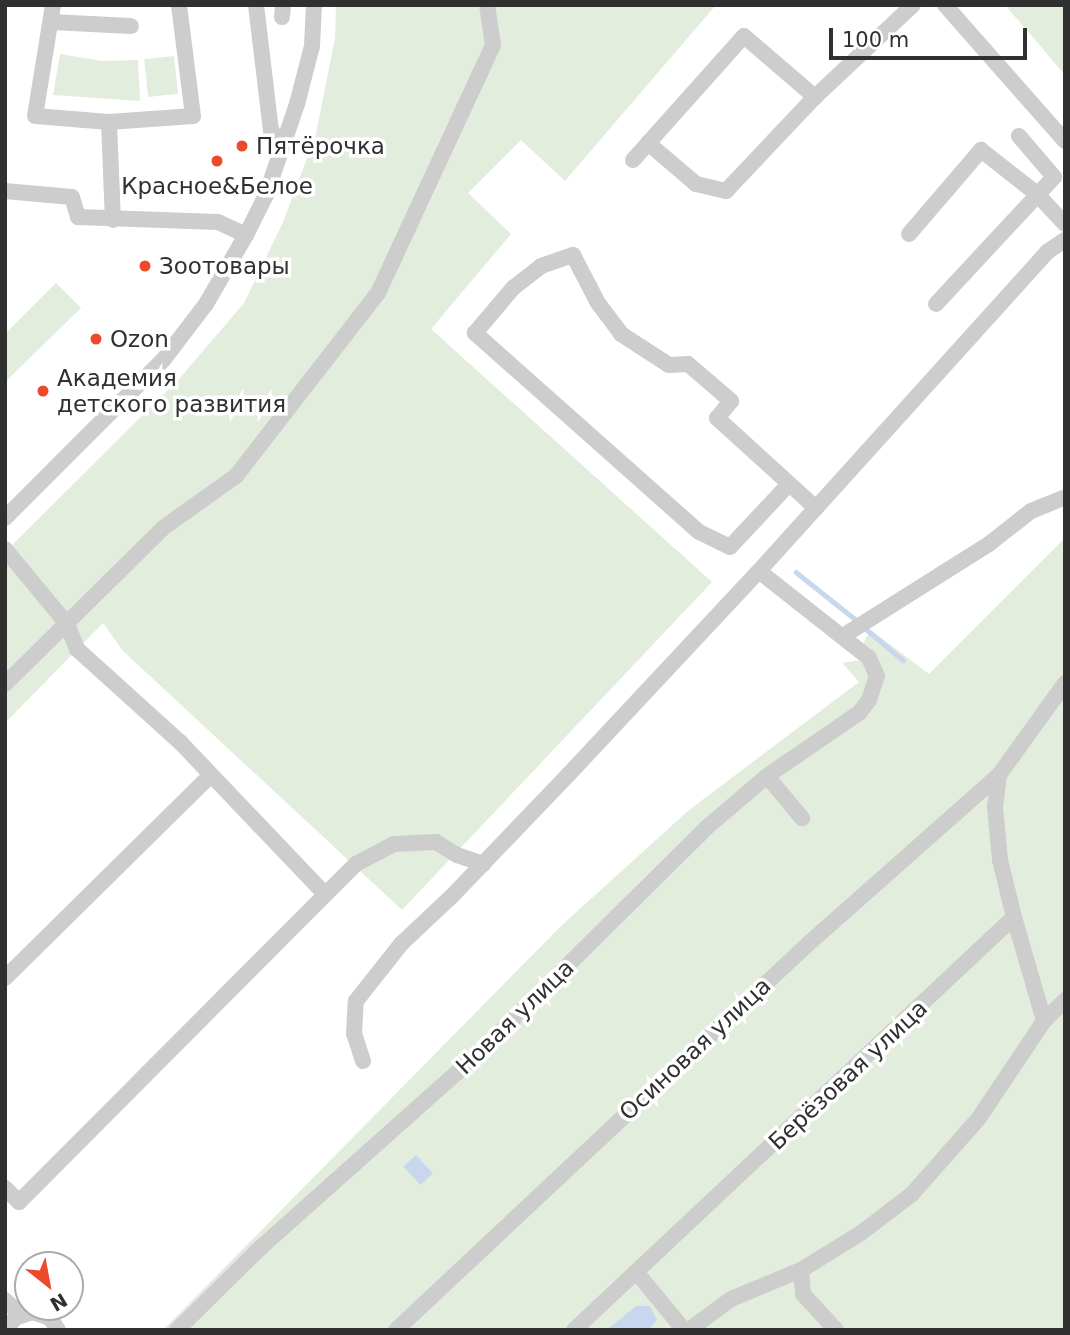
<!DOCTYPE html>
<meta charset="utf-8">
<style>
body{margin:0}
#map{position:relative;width:1070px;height:1335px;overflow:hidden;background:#fff;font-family:"DejaVu Sans",sans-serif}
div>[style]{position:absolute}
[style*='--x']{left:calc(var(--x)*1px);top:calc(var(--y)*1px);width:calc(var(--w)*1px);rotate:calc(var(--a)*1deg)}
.green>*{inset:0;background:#e2eddd;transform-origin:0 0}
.water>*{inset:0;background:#c9d7ee;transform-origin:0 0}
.stream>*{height:4.5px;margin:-2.25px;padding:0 2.25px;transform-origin:2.25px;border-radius:2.25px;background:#c9d7ee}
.minor>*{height:16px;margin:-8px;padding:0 8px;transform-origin:8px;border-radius:8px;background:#cdcdcd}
.dots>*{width:19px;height:19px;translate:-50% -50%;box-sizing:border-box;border:4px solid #fff;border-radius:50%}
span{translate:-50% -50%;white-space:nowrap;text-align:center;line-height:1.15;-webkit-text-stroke:7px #fff;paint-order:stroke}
.poi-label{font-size:23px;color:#303030}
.left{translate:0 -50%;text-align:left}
.street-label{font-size:23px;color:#303030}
.frame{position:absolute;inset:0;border:7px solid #303030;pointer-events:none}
.north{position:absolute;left:14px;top:1251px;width:70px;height:70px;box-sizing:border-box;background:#fff;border:2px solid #acacac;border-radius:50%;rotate:149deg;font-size:19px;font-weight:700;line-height:28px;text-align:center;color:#303030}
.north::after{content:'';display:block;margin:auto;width:24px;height:32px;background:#ed4a2b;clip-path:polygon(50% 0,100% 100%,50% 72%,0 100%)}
.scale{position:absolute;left:829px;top:28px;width:198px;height:32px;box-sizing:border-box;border:4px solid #303030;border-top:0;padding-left:9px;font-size:21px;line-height:24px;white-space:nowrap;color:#303030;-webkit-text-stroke:5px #fff;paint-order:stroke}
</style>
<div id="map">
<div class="green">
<i style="clip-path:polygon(336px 5px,716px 5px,565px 181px,521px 140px,468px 193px,511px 234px,431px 329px,712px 582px,402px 910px,123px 651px,103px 623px,5px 723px,5px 552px,179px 379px,244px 303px,283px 222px,316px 134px,335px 38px)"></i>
<i style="clip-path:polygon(1005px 5px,1065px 5px,1065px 75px)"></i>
<i style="clip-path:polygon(60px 54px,102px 61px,138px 60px,140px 101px,53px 95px)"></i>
<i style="left:174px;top:56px;width:38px;height:30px;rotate:84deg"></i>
<i style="clip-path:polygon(56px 283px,81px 308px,5px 382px,5px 334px)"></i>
<i style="clip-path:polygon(1065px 538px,1065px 1330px,163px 1330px,562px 925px,689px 810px,859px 682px,842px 663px,874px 658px,863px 643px,871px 630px,929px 674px)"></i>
</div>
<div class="water">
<i style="left:416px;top:1155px;width:25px;height:17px;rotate:47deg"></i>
<i style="clip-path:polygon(636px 1306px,650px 1306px,657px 1320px,648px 1330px,607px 1330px)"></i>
</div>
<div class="stream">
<i style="--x:796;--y:572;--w:75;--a:38.5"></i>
<i style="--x:867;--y:630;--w:47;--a:39.8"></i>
</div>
<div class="minor">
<i style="--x:53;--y:5;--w:112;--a:99.2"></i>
<i style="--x:35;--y:116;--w:74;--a:4.6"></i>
<i style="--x:109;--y:122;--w:84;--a:-4.1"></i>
<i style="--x:193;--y:116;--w:112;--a:-97.2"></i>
<i style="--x:256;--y:5;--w:126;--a:83.2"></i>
<i style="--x:271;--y:130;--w:12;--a:55"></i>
<i style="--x:278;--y:140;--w:8;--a:23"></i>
<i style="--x:945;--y:5;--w:181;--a:48.6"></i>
<i style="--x:282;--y:17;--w:12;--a:-85"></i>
<i style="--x:51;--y:22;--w:80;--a:2.9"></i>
<i style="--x:109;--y:122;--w:98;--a:87.7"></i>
<i style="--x:648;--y:143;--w:63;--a:40.5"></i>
<i style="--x:696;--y:184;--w:31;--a:13"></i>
<i style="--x:726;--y:191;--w:129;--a:-46.6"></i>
<i style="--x:633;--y:160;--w:166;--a:-48.2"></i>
<i style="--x:744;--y:36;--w:94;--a:40.7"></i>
<i style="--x:815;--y:97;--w:134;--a:-43.2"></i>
<i style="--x:5;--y:191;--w:67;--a:5.1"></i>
<i style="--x:72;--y:197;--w:21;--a:73"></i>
<i style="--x:78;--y:217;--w:140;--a:2"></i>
<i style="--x:218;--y:222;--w:31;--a:25"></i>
<i style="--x:246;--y:235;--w:80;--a:120.1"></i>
<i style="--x:206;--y:304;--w:69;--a:127.4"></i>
<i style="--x:164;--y:359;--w:225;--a:135"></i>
<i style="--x:909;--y:234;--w:111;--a:-49.4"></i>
<i style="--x:981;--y:150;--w:71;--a:38.2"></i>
<i style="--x:1037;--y:194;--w:41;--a:47"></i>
<i style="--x:246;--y:235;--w:45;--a:-63.4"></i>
<i style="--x:266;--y:195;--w:96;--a:-71.2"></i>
<i style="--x:297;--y:104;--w:60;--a:-75.5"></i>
<i style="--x:312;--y:46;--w:41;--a:-87.2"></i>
<i style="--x:936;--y:304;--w:173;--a:-47.1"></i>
<i style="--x:1054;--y:177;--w:54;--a:-130.5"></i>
<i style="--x:789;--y:484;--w:86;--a:133.1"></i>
<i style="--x:730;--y:547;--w:34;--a:-154"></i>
<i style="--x:699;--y:532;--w:300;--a:-138.4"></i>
<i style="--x:475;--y:333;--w:59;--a:-49.8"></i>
<i style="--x:513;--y:288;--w:36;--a:-38"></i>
<i style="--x:541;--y:266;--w:34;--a:-19"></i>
<i style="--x:573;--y:255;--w:54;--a:62.5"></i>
<i style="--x:598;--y:303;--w:39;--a:53"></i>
<i style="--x:621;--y:334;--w:57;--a:32.9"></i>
<i style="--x:669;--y:365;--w:19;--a:-3"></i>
<i style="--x:688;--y:364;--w:57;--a:40.7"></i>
<i style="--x:731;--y:401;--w:22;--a:129"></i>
<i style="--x:717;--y:418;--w:134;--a:42.3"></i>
<i style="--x:5;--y:549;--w:97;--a:50.4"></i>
<i style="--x:67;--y:624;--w:27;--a:68"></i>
<i style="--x:77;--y:649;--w:139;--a:42.1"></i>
<i style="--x:180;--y:742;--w:209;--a:46.4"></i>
<i style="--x:843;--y:636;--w:173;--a:-32.2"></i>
<i style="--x:989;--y:544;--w:53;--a:-38.2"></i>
<i style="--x:1031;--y:511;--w:37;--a:-22"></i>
<i style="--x:5;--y:684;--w:222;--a:-44.6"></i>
<i style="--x:163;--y:528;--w:90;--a:-35.5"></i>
<i style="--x:236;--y:476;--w:232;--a:-52.2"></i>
<i style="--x:378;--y:293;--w:273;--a:-65.1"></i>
<i style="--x:493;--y:45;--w:40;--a:-98.5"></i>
<i style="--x:767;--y:776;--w:55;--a:50.2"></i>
<i style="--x:1014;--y:917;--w:108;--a:73.9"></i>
<i style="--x:5;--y:978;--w:288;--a:-44.6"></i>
<i style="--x:363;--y:1061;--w:28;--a:-108"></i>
<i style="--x:354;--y:1034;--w:33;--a:-87"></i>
<i style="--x:356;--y:1001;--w:73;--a:-51.7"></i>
<i style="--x:401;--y:944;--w:70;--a:-43.3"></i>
<i style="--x:452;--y:896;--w:169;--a:-46.2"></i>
<i style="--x:569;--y:774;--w:278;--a:-46.9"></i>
<i style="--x:759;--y:571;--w:430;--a:-47.9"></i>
<i style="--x:1047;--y:252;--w:22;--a:-34"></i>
<i style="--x:5;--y:1188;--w:20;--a:45"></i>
<i style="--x:19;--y:1202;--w:477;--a:-45.1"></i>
<i style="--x:356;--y:864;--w:43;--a:-27.8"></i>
<i style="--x:394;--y:844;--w:42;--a:-2.7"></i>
<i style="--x:436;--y:842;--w:25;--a:32"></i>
<i style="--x:457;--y:855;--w:28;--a:19"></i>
<i style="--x:801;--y:1270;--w:24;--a:85"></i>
<i style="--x:803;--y:1294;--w:49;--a:47.5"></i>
<i style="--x:637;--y:1273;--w:74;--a:50.5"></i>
<i style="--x:5;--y:1300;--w:21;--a:43"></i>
<i style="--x:6;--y:1330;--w:15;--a:-53"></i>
<i style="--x:15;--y:1318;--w:18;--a:-19"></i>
<i style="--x:32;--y:1312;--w:19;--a:18"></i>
<i style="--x:50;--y:1318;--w:14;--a:56"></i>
<i style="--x:177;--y:1330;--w:115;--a:-44.6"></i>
<i style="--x:259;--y:1249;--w:299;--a:-41.7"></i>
<i style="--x:482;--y:1050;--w:315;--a:-44.7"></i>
<i style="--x:706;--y:828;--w:80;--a:-40.4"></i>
<i style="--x:767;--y:776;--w:112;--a:-34.4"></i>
<i style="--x:859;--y:713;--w:16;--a:-52"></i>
<i style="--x:869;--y:700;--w:25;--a:-72"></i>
<i style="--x:877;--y:676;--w:20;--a:-114"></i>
<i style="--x:869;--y:658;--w:140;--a:-141.7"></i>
<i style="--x:396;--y:1330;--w:565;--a:-43.13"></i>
<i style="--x:808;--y:944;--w:255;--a:-41.5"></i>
<i style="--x:999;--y:775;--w:113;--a:-54.3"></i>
<i style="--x:574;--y:1330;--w:603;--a:-43.19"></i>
<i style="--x:1014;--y:917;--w:59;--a:-103.8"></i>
<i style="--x:1000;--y:860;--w:53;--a:-95.4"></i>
<i style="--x:995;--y:807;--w:32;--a:-83"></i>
<i style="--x:689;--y:1330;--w:52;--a:-36.4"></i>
<i style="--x:731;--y:1299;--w:76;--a:-22.5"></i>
<i style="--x:801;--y:1270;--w:70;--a:-31.7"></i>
<i style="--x:861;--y:1233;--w:64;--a:-37.4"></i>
<i style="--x:912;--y:1194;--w:101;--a:-48.6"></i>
<i style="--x:979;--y:1118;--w:117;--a:-56.2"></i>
<i style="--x:1044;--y:1021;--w:30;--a:-45"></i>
</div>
<div class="dots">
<i style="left:242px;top:146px;background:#ed4a2b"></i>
<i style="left:217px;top:161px;background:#ed4a2b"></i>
<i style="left:145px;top:266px;background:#ed4a2b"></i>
<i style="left:96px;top:339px;background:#ed4a2b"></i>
<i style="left:43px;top:391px;background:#ed4a2b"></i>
</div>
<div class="poi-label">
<span class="left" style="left:256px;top:146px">Пятёрочка</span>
<span style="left:217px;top:186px">Красное&amp;Белое</span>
<span class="left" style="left:159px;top:266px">Зоотовары</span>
<span class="left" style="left:110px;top:339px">Ozon</span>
<span class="left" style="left:57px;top:391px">Академия<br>детского развития</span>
</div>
<div class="street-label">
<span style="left:515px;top:1017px;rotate:-44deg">Новая улица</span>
<span style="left:695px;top:1049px;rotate:-43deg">Осиновая улица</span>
<span style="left:848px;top:1075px;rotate:-43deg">Берёзовая улица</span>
</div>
<div class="frame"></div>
<div class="north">N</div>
<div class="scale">100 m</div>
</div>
